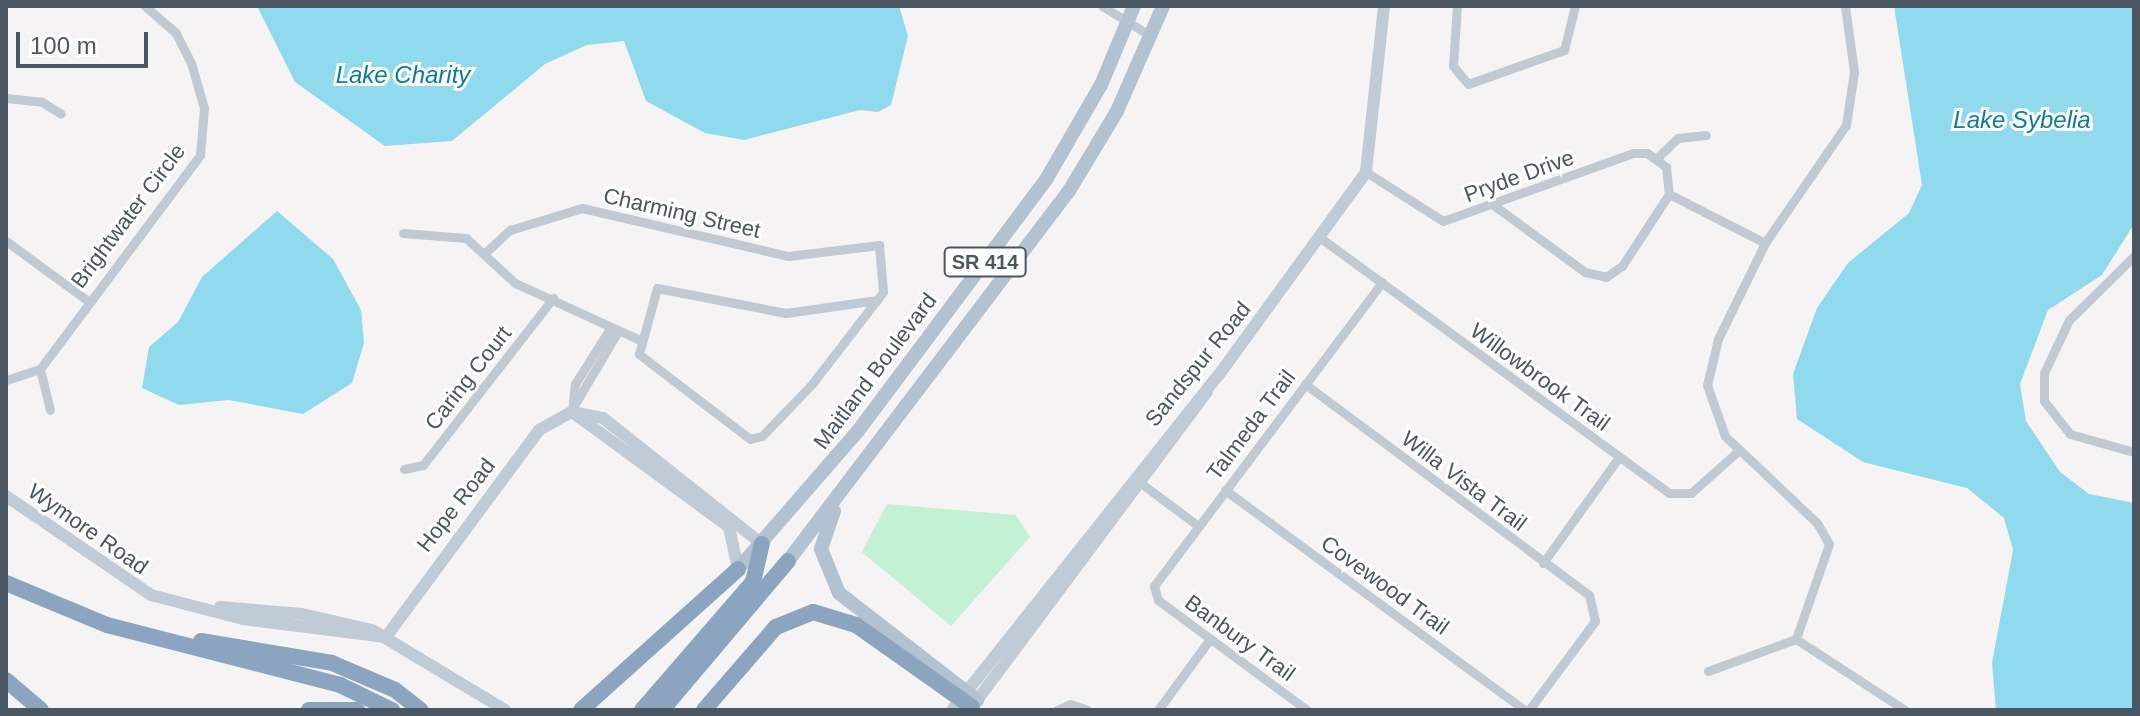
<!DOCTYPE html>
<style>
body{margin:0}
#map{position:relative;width:2140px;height:716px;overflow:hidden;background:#f5f3f3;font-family:Helvetica,sans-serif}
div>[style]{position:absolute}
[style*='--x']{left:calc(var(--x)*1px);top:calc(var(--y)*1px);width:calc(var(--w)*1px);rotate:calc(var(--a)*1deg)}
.green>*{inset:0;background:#c3f1d5}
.water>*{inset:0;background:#90daee}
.street>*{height:9px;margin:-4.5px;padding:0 4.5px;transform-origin:4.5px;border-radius:4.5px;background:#c1cad2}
.secondary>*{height:12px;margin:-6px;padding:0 6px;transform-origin:6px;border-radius:6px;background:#c1cbd6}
.primary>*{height:14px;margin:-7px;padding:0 7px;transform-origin:7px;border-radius:7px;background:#b3c2d1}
.highway>*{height:16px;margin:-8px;padding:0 8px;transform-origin:8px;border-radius:8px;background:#8ba5c1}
span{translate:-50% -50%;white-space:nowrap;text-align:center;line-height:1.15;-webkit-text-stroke:6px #fff;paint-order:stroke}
.shield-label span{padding:2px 6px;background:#fff;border:2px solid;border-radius:6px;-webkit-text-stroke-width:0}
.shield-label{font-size:20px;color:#4a5661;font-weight:700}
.street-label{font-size:22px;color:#4a5661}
.water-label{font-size:24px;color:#0c7c9b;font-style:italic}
.frame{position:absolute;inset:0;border:8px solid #4a5661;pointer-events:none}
.scale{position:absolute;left:16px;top:32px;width:132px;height:36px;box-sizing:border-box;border:4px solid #4a5661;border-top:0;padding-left:10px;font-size:24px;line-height:28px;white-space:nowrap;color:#4a5661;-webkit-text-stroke:6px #fff;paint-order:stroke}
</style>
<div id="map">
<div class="green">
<i style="clip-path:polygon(887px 504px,1016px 515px,1030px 537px,951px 626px,862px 552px)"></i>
</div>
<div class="water">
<i style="clip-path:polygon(257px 6px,899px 6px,908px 36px,891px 105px,878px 112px,860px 110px,744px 140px,705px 133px,646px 101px,624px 41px,587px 45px,545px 64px,452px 141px,385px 146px,295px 82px)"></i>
<i style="clip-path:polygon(1894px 6px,2134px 6px,2134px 224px,2102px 275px,2048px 310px,2020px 384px,2026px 421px,2060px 472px,2089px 494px,2134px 503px,2134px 710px,1996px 710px,1992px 663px,2013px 550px,2004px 518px,1967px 488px,1863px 462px,1797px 419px,1793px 374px,1817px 308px,1848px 263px,1909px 213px,1922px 185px)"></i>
<i style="clip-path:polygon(277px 211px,333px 259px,361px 310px,364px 343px,352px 383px,303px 414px,229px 400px,179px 405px,142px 388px,149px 347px,178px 322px,202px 277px)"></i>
</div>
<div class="street">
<i style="--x:1102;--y:6;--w:57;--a:31.5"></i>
<i style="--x:1457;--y:6;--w:60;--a:93.8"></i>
<i style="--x:1453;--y:66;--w:23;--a:50"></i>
<i style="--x:1468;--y:84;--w:102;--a:-19.5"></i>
<i style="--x:1564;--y:50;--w:45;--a:-76"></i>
<i style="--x:1845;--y:6;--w:67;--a:82.2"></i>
<i style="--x:1854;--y:72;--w:54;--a:98.6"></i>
<i style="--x:1846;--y:125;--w:143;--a:124.5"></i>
<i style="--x:1765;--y:243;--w:107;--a:116.1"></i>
<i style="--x:1718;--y:339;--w:47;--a:103.4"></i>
<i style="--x:1707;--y:385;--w:54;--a:70.6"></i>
<i style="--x:1725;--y:436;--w:127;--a:43.4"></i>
<i style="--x:1817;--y:523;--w:24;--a:60"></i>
<i style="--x:1829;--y:544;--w:101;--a:109.2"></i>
<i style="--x:1796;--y:639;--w:130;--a:33.1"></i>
<i style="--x:6;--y:98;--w:36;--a:6"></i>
<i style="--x:42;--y:102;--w:22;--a:32"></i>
<i style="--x:1657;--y:158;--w:29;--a:-44"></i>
<i style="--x:1678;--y:138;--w:28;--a:-6"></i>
<i style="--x:1366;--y:172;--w:91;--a:32.5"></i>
<i style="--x:1443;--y:221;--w:202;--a:-19.7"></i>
<i style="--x:1633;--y:153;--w:14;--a:0"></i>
<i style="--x:1647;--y:153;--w:24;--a:36"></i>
<i style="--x:1666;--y:167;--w:27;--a:84"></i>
<i style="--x:1669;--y:194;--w:108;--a:27"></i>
<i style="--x:1492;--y:204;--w:115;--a:36.2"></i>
<i style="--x:1585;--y:272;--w:22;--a:13"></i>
<i style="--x:1606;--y:277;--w:19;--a:-35"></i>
<i style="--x:1622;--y:266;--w:86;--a:-56.9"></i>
<i style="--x:403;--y:233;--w:63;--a:4.5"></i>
<i style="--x:466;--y:238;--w:67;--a:42.6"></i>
<i style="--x:515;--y:283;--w:137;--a:24.5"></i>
<i style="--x:1322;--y:239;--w:430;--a:36.2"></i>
<i style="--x:1669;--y:493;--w:22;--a:0"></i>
<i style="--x:1691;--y:493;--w:62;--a:-41.7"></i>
<i style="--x:6;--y:241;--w:102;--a:36.2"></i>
<i style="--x:486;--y:252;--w:33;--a:-43"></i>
<i style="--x:510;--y:230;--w:75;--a:-17"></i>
<i style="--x:582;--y:208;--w:212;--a:13.1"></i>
<i style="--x:788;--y:256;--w:92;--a:-6.9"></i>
<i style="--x:879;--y:245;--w:47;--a:85.1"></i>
<i style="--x:883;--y:292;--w:116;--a:127.7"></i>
<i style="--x:812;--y:384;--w:72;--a:133.9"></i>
<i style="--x:762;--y:436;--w:12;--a:166"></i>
<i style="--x:750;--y:439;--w:140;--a:-142.6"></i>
<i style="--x:639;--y:354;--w:68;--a:-74.7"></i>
<i style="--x:657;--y:288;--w:131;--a:11"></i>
<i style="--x:786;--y:313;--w:92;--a:-8.1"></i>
<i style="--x:2134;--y:256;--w:91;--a:135.4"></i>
<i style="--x:2069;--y:320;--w:59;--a:115.3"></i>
<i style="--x:2044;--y:373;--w:28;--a:90"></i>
<i style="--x:2044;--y:401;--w:42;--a:51.8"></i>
<i style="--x:2070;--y:434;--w:66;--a:15.7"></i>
<i style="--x:40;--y:369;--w:42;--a:76.3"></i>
<i style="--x:6;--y:380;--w:36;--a:-18"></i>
<i style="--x:40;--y:369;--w:267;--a:-53.2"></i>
<i style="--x:200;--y:155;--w:47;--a:-85.1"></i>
<i style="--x:204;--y:108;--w:47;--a:-106.1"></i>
<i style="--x:191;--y:63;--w:34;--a:-117"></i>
<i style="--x:176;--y:33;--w:41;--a:-138.9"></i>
<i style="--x:1305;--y:384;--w:354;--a:36.6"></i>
<i style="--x:1589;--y:595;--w:27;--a:77"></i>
<i style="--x:1595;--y:621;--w:111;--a:126.6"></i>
<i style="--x:572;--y:409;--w:88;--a:-59.4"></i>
<i style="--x:572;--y:412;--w:28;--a:-84"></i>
<i style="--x:575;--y:384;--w:64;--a:-57.8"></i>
<i style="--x:404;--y:469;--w:19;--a:-12"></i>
<i style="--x:423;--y:465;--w:212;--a:-52.1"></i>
<i style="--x:1142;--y:484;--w:69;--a:36.7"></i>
<i style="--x:1225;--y:490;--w:372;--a:36.3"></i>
<i style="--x:1543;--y:563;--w:130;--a:-54.4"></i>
<i style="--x:1708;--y:671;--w:94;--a:-20"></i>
<i style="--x:1057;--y:710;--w:14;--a:-25"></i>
<i style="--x:1070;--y:704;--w:18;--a:19"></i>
<i style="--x:1158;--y:710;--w:88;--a:-53.8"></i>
<i style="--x:1307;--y:710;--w:185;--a:-143.6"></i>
<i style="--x:1158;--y:600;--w:15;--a:-106"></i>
<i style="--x:1154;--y:586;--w:380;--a:-53.1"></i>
</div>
<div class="secondary">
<i style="--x:572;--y:412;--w:195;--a:36.2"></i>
<i style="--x:729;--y:527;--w:43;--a:77.9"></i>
<i style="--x:6;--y:496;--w:176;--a:34.3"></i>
<i style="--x:151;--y:595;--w:95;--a:14.6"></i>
<i style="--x:243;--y:619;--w:144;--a:7.2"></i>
<i style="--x:220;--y:607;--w:82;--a:4.9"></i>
<i style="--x:302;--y:614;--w:72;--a:12.9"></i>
<i style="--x:372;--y:630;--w:155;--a:31"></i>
<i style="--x:386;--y:637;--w:257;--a:-53.5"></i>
<i style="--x:539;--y:430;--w:38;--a:-29"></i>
<i style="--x:572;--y:412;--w:32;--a:11"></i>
<i style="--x:603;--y:418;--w:203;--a:38.4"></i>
<i style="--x:972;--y:707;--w:393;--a:-53.3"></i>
<i style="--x:952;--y:710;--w:427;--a:-51.5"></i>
<i style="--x:1218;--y:376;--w:252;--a:-54"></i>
<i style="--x:1366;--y:172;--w:167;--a:-83.8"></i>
</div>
<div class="primary">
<i style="--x:834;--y:511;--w:40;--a:108.9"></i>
<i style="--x:821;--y:549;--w:48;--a:67.8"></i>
<i style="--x:839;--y:593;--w:175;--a:37.8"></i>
<i style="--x:788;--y:561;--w:465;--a:-52.8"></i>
<i style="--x:1069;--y:191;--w:93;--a:-59"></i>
<i style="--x:1117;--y:111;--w:115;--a:-66.3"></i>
<i style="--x:738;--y:569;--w:183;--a:-49"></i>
<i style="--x:858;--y:431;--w:316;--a:-53.2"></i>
<i style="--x:1047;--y:178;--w:108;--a:-59.9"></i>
<i style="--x:1101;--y:85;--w:86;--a:-67.3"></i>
</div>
<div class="highway">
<i style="--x:6;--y:583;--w:109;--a:22.6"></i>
<i style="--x:107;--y:625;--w:241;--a:14.4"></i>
<i style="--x:340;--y:685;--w:58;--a:25.7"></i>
<i style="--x:201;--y:641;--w:133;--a:9.5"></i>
<i style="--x:332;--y:663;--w:69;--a:23.2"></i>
<i style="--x:395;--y:690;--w:33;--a:38"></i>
<i style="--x:6;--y:680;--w:46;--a:40.6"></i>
<i style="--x:309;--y:710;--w:48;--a:0"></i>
<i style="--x:581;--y:710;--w:211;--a:-41.9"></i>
<i style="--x:642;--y:710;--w:169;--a:-49.1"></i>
<i style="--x:753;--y:582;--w:39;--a:-77"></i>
<i style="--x:662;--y:710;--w:195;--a:-49.8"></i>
<i style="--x:704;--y:710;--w:110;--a:-49.1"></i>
<i style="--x:776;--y:627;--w:40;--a:-22"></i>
<i style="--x:813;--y:612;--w:45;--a:16.8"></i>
<i style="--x:856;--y:625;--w:142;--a:35.3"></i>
</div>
<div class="shield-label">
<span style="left:985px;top:262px">SR 414</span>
</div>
<div class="street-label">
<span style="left:1519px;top:176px;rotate:-20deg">Pryde Drive</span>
<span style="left:682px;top:213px;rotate:13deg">Charming Street</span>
<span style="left:128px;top:216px;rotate:-53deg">Brightwater Circle</span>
<span style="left:1198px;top:364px;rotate:-51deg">Sandspur Road</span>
<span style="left:875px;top:371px;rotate:-53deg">Maitland Boulevard</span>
<span style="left:1540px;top:377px;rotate:36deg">Willowbrook Trail</span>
<span style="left:468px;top:378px;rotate:-52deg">Caring Court</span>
<span style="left:1251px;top:425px;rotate:-53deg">Talmeda Trail</span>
<span style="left:1464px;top:481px;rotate:37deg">Willa Vista Trail</span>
<span style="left:456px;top:505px;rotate:-52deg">Hope Road</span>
<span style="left:88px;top:529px;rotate:35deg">Wymore Road</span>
<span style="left:1385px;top:585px;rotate:36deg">Covewood Trail</span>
<span style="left:1240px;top:638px;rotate:36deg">Banbury Trail</span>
</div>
<div class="water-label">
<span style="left:403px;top:75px">Lake Charity</span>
<span style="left:2022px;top:120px">Lake Sybelia</span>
</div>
<div class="frame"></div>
<div class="scale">100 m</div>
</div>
